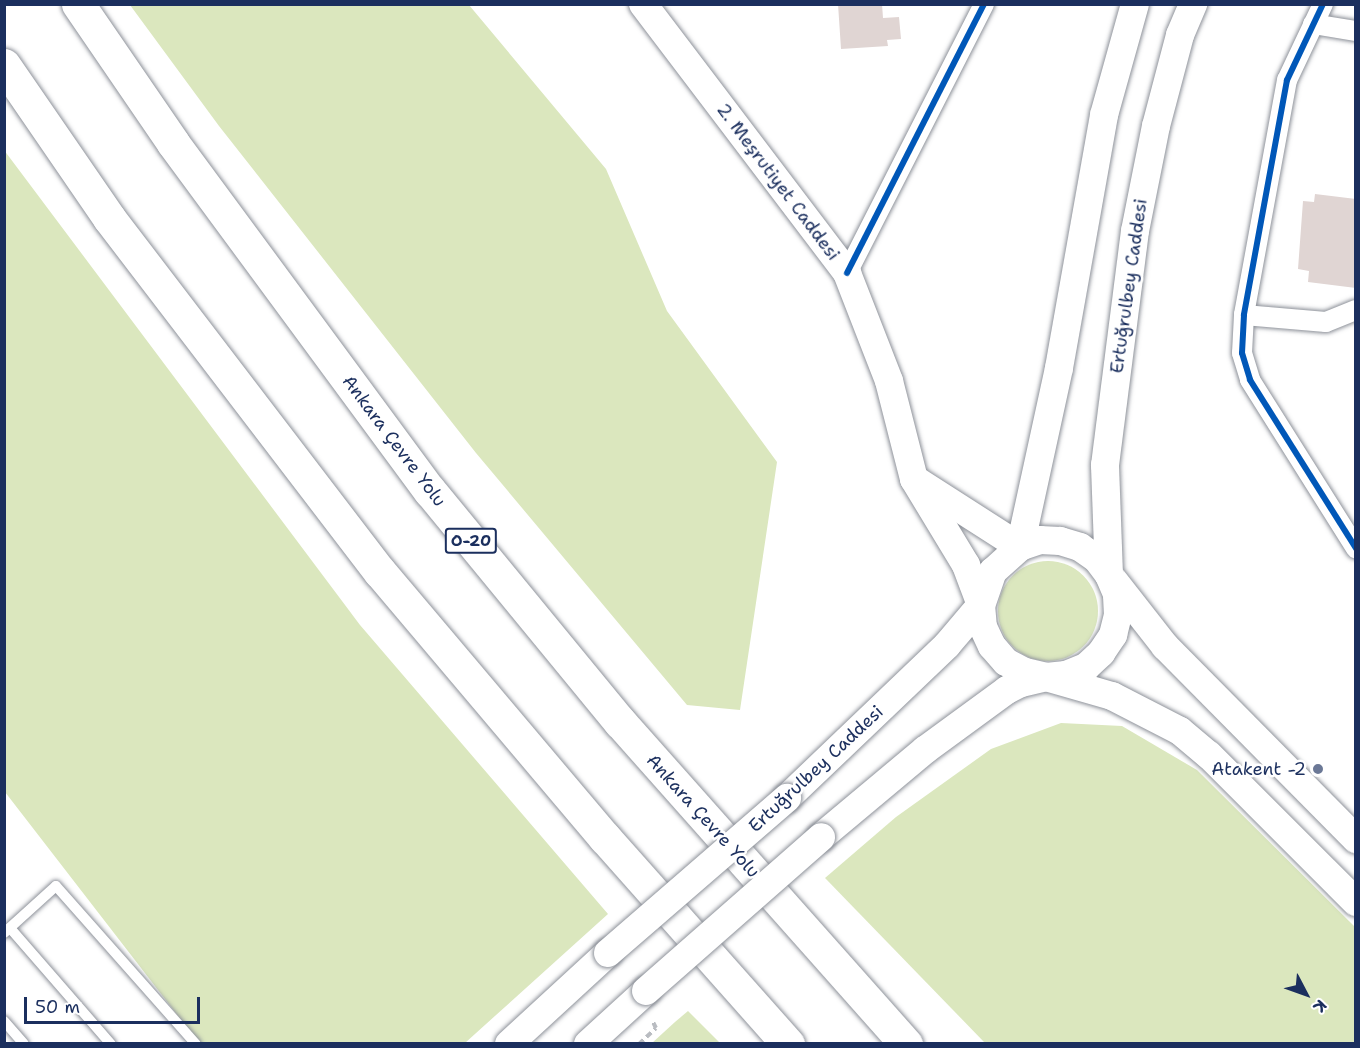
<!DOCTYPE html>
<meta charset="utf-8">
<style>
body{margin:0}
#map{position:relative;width:1360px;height:1048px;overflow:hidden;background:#fff;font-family:"Shantell Sans",sans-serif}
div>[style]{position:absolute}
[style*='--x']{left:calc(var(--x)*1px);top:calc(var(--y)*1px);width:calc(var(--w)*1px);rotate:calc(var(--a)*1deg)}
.green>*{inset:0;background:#dbe7be}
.round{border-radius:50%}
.building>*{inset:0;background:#e0d5d3}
.path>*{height:4px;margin-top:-2px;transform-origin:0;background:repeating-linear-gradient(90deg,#b9bcc1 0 6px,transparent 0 10.5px)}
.roads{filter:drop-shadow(0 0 2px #8e929a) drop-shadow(0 0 2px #8e929a)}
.lane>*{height:10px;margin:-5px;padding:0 5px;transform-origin:5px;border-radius:5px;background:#fff}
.street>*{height:20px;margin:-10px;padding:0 10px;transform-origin:10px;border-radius:10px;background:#fff}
.secondary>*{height:28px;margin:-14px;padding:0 14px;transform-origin:14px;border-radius:14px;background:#fff}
.highway>*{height:33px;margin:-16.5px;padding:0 16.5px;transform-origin:16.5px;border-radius:16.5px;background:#fff}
.bridges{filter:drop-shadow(0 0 2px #8e929a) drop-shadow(0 0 2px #8e929a)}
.secondary-bridge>*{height:28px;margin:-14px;padding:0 14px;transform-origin:14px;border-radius:14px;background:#fff}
.cycleway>*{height:6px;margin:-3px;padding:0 3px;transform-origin:3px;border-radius:3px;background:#0057b8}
.dots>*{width:16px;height:16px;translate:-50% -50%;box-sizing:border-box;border:3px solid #fff;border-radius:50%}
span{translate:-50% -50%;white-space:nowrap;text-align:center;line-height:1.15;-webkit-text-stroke:5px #fff;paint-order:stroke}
.shield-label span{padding:2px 4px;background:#fff;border:2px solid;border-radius:4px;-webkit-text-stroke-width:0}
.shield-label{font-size:16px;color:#1b2f5e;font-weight:700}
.street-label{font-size:18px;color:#1b2f5e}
.poi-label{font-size:18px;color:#1b2f5e}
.right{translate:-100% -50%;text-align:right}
.frame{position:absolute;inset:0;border:6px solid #1b2f5e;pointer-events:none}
.north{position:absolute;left:1276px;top:964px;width:60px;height:60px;-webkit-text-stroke:4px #fff;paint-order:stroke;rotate:131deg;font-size:16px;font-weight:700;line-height:24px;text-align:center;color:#1b2f5e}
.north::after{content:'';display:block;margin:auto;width:21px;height:27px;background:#1b2f5e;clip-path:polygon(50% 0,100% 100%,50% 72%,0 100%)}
.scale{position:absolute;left:24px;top:997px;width:176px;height:27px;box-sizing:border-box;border:3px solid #1b2f5e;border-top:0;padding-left:8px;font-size:18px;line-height:21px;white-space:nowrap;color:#1b2f5e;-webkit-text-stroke:4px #fff;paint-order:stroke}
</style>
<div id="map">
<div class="green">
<i style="clip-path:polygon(130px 5px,469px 5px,606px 169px,667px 311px,777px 462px,740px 710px,687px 705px,476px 453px,219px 126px)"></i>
<i style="clip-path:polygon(4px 150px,360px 625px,608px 914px,465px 1043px,199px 1043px,5px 792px)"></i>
<i class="round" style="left:998px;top:561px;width:100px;height:100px"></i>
<i style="clip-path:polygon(1061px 723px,1122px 726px,1197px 770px,1355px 927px,1355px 1043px,985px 1043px,825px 878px,896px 817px,991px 749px)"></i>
<i style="clip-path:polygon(688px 1011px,720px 1043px,652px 1043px,675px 1022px)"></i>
</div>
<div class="building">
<i style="clip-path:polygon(838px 4px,882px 4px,883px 18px,899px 17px,901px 39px,887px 40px,888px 46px,841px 49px)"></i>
<i style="clip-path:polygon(1315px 194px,1356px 199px,1356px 288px,1308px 282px,1309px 271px,1298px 269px,1303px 201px,1314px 202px)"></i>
</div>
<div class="path">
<i style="--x:639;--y:1044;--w:23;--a:-43"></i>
<i style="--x:656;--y:1028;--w:9;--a:-117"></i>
</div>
<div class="roads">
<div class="lane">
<i style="--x:10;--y:928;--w:154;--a:49"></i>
<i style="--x:4;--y:933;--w:70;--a:-42.1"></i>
<i style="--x:56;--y:886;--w:211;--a:48.5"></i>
<i style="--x:4;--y:1021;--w:30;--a:49"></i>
</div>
<div class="street">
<i style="--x:1323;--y:4;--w:84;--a:115.3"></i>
<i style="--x:1287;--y:80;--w:239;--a:100.4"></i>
<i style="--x:1244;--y:315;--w:38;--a:93"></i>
<i style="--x:1242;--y:353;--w:28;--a:73"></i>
<i style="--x:1250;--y:380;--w:199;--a:57.8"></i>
<i style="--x:1313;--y:24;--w:44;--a:9.2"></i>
<i style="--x:847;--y:273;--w:302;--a:-63"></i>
<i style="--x:1244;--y:315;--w:82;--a:4.9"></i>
<i style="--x:1326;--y:322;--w:32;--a:-22"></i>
</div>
<div class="secondary">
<i style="--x:643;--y:4;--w:338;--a:52.8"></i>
<i style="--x:847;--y:273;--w:116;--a:68.7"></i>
<i style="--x:889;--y:381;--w:101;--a:75.7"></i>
<i style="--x:1020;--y:547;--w:183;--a:-77.7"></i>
<i style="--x:1059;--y:368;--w:257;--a:-79.9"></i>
<i style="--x:1104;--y:115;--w:115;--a:-74.4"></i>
<i style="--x:1109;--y:575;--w:110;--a:-92.1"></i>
<i style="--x:1105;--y:465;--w:236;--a:-82.7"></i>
<i style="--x:1135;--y:231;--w:107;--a:-78.7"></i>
<i style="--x:1156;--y:126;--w:94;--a:-75.2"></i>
<i style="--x:1180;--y:35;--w:34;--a:-67"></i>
<i style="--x:1114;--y:581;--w:83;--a:51.9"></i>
<i style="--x:1165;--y:646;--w:272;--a:45.3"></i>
<i style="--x:981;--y:605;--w:43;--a:-110.6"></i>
<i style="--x:966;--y:565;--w:100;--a:-121.2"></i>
<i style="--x:914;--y:479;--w:126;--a:32.7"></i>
<i style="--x:787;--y:798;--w:221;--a:-43.7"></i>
<i style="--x:947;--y:645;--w:52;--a:-49.6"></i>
<i style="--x:821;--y:837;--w:136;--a:-39.9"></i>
<i style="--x:925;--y:750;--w:102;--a:-36.2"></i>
<i style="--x:1007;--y:690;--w:16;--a:-27"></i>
<i style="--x:1021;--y:683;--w:26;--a:-13"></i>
<i style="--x:1046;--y:677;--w:20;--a:-6"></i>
<i style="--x:1066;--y:675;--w:22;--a:-22"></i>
<i style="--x:1086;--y:667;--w:21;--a:-43"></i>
<i style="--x:1101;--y:653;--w:22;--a:-56"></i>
<i style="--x:1113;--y:635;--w:21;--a:-76"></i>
<i style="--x:1118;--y:615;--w:21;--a:-93"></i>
<i style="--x:1117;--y:594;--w:21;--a:-113"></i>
<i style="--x:1109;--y:575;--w:20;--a:-127"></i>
<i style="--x:1097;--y:559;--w:21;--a:-145"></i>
<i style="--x:1080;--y:547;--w:21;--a:-163"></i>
<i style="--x:1060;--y:541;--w:20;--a:-177"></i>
<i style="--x:1040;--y:540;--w:21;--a:161"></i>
<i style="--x:1020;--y:547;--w:36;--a:138"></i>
<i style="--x:993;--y:571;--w:36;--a:109"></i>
<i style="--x:981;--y:605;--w:22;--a:85"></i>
<i style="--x:983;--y:627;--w:21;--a:65"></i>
<i style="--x:992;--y:646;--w:21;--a:49"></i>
<i style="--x:1006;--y:662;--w:21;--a:28"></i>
<i style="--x:1025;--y:672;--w:22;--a:13"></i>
<i style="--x:1046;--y:677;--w:69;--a:16.1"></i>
<i style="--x:1112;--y:696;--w:76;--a:27.2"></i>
<i style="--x:1180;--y:731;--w:38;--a:40"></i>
<i style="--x:1209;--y:755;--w:208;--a:45"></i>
<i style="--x:509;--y:1044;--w:134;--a:-42.6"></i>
<i style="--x:588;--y:1044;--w:79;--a:-42.4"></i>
</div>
<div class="highway">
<i style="--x:78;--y:4;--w:168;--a:55.6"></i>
<i style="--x:173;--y:143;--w:433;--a:53.6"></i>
<i style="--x:430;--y:491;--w:299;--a:50.6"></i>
<i style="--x:620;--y:722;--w:431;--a:48.4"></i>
<i style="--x:4;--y:65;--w:186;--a:55.5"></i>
<i style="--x:109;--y:218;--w:446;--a:52.6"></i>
<i style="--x:380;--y:572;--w:348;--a:49.8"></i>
<i style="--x:605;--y:838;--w:276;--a:48.4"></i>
</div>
</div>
<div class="bridges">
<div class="secondary-bridge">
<i style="--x:608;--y:953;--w:237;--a:-40.9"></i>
<i style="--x:646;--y:991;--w:233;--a:-41.3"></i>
</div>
</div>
<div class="cycleway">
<i style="--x:1323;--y:4;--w:84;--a:115.3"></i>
<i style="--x:1287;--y:80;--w:239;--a:100.4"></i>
<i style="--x:1244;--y:315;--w:38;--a:93"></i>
<i style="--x:1242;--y:353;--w:28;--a:73"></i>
<i style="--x:1250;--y:380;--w:199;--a:57.8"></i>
<i style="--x:847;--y:273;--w:302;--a:-63"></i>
</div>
<div class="dots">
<i style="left:1318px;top:769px;background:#6b7896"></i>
</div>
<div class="shield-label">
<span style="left:471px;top:541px">O-20</span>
</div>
<div class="street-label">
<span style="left:778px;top:182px;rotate:53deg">2. Meşrutiyet Caddesi</span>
<span style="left:1129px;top:286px;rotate:-82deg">Ertuğrulbey Caddesi</span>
<span style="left:394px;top:441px;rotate:53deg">Ankara Çevre Yolu</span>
<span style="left:816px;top:769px;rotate:-43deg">Ertuğrulbey Caddesi</span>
<span style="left:703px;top:816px;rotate:48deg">Ankara Çevre Yolu</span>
</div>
<div class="poi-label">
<span class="right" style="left:1306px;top:769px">Atakent -2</span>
</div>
<div class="frame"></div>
<div class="north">K</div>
<div class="scale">50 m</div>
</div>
